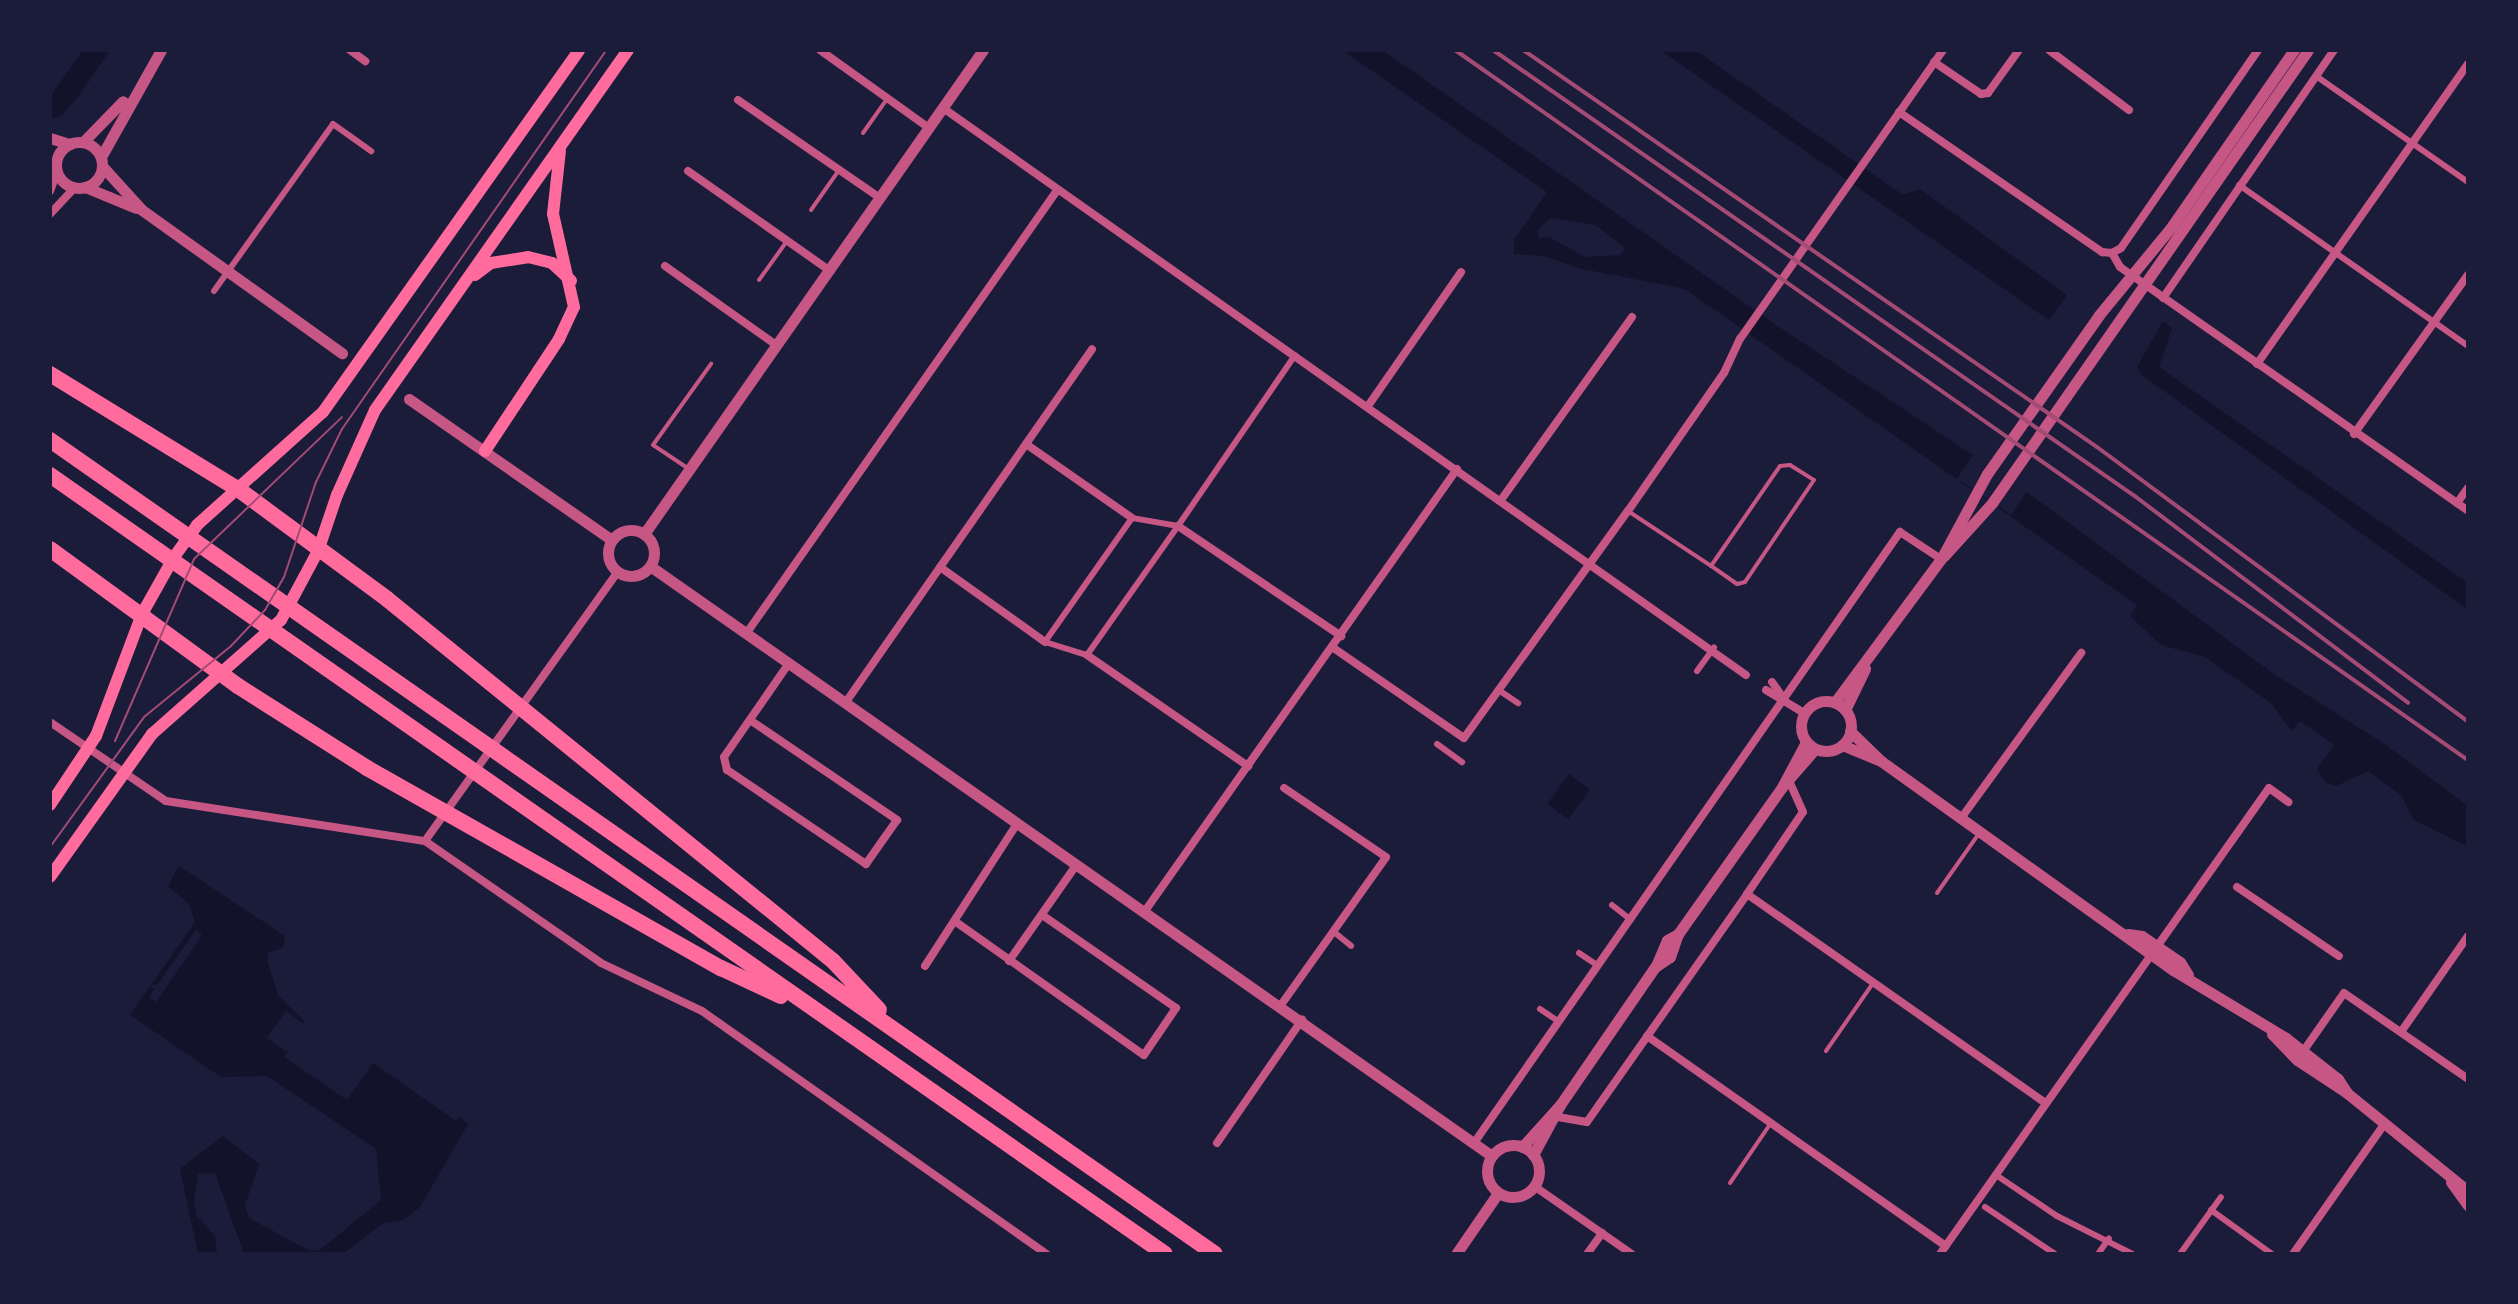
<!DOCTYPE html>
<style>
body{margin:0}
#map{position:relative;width:2518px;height:1304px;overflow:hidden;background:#1b1b3a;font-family:"Asap Condensed",sans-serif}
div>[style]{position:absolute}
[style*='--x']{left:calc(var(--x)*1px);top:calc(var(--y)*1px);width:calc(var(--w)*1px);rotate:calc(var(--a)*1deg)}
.water>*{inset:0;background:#12122b;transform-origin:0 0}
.pier>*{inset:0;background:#1b1b3a;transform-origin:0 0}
.service>*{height:4px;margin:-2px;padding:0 2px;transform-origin:2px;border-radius:2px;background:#c65784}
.pedestrian>*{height:6px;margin:-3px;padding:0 3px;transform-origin:3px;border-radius:3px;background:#c65784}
.minor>*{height:8px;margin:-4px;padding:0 4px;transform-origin:4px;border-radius:4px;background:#c65784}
.tertiary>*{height:11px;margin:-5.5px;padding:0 5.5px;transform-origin:5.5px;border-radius:5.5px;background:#c65784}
.tertiary>.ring{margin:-5.5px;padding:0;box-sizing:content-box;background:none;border:11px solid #c65784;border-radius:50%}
.secondary>*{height:12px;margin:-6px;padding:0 6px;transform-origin:6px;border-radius:6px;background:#ff6b9d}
.motorway>*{height:16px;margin:-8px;padding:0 8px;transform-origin:8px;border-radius:8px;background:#ff6b9d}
.tram>*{height:2px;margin:-1px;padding:0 1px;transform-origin:1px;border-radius:1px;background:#a44b75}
.rail>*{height:4px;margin:-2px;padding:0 2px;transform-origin:2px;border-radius:2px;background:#a44b75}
span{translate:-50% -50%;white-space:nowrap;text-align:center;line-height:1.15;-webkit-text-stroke:8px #1b1b3a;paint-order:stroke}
.frame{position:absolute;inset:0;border:52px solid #1b1b3a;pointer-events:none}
</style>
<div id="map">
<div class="water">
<i style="clip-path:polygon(83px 50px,110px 50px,78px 97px,61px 116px,52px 118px,50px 97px)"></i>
<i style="clip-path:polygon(evenodd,1342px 50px,1382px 50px,1398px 61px,1773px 323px,2009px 479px,2274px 674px,2383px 743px,2468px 806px,2468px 847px,2414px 820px,2401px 795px,2368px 771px,2336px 786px,2326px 783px,2317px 769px,2334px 745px,2300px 721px,2291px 731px,2272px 704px,2205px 657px,2161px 645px,2130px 616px,2137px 605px,1685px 289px,1578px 268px,1544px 256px,1514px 254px,1514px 240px,1547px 192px,1342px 50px,1551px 218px,1595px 225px,1626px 248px,1620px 255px,1585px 257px,1549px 237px,1539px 238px,1537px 230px,1551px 218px)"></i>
<i style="clip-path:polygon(1660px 50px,1695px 50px,1903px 195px,1920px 189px,2067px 295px,2049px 320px)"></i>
<i style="clip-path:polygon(2163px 321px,2172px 328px,2159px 367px,2468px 583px,2468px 610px,2142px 375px,2137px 367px)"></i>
<i style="left:1569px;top:774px;width:26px;height:37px;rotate:36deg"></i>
<i style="clip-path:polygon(179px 866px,285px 936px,283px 948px,268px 952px,268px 963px,278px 995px,305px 1022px,284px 1057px,347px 1100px,373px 1063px,456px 1121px,460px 1117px,468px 1124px,420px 1207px,403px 1220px,383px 1223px,343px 1254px,244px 1254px,215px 1173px,198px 1174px,194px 1202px,196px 1215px,215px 1236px,217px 1254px,198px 1254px,180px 1169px,223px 1136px,259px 1164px,245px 1205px,249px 1218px,310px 1251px,320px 1250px,381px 1200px,376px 1149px,267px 1076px,221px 1077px,130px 1015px,195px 922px,189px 904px,168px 886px)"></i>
</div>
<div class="pier">
<i style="left:1975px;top:452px;width:65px;height:32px;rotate:34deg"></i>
<i style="clip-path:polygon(196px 930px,202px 935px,156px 1002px,149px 997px,154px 989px,147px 984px,157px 985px)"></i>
<i style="left:286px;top:1011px;width:24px;height:33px;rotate:36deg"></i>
</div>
<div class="service">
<i style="--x:863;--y:133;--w:42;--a:-54.8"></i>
<i style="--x:811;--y:210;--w:49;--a:-55"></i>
<i style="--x:759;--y:280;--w:48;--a:-54.3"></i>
<i style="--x:1790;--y:465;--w:28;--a:32"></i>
<i style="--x:1814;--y:480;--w:123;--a:124.1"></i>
<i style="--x:1745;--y:582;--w:8;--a:166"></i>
<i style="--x:1737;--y:584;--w:32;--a:-145"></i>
<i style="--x:1711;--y:566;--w:121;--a:-55.4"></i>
<i style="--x:1780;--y:466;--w:10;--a:-6"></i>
<i style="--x:689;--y:469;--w:43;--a:-146.3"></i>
<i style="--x:653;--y:445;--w:100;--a:-54.4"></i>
<i style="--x:1628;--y:511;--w:100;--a:33.5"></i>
<i style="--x:1937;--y:893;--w:75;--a:-54.8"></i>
<i style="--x:1826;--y:1051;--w:83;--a:-55.3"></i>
<i style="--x:1730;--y:1183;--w:73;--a:-55.7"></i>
</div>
<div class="pedestrian">
<i style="--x:2316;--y:76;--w:185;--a:34.9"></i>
<i style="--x:2239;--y:185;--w:280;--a:35.1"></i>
<i style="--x:214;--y:291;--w:205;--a:-54.5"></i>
<i style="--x:333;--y:124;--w:47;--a:35.4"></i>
<i style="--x:1178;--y:526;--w:47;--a:-170.1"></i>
<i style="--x:1132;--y:518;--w:151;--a:125.1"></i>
<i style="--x:1045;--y:642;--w:44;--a:17.2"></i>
<i style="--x:1087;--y:655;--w:158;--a:-54.8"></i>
<i style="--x:1178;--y:526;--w:207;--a:-55.6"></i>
<i style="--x:1697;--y:671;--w:29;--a:-54"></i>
<i style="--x:1500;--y:691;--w:22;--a:34"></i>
<i style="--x:1437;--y:744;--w:31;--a:36"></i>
<i style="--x:1612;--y:905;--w:24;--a:38"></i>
<i style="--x:1334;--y:932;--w:22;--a:39"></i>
<i style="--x:1579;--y:953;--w:23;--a:34"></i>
<i style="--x:1540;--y:1009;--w:23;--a:34"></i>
<i style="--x:1996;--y:1175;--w:73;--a:33.9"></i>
<i style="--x:2057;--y:1216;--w:85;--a:26.6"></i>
<i style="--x:1985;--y:1207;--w:84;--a:33.9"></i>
<i style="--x:2211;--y:1210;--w:75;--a:35.8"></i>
<i style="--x:2098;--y:1254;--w:19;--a:-55"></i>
<i style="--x:2180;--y:1254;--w:70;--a:-54.3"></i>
</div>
<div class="minor">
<i style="--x:350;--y:50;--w:19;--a:36"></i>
<i style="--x:820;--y:50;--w:134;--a:35.6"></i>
<i style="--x:2049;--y:50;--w:100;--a:36.9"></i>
<i style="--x:1934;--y:62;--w:57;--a:34.2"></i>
<i style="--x:1981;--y:94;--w:7;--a:-8"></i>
<i style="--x:1988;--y:93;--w:53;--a:-54.2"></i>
<i style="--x:738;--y:100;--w:173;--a:34.6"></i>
<i style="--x:943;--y:108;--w:983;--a:35.23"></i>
<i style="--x:1899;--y:112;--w:247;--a:34.6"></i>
<i style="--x:2102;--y:252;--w:10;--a:6"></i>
<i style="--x:2112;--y:253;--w:16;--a:60"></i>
<i style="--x:2120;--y:267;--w:425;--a:35"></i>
<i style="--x:688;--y:171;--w:172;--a:35.1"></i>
<i style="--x:50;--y:191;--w:19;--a:-69"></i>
<i style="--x:50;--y:214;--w:35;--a:-47"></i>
<i style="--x:2112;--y:253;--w:10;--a:-29"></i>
<i style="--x:2121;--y:248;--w:241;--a:-55.3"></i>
<i style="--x:665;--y:266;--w:136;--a:35.4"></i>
<i style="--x:2163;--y:298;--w:301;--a:-55.4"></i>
<i style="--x:2257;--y:364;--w:367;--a:-54.9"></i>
<i style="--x:1368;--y:406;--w:163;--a:-55.2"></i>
<i style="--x:2354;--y:434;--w:196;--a:-54.4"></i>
<i style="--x:1026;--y:444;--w:129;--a:34.9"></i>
<i style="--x:1501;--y:500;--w:225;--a:-54.4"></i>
<i style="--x:2457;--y:503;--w:19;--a:-54"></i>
<i style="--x:1178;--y:526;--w:197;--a:34"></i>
<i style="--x:940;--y:567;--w:129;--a:35.5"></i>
<i style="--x:746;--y:634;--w:543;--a:-54.96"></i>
<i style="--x:1332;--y:647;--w:160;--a:34.6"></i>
<i style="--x:1464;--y:738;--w:280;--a:-54.2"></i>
<i style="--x:1628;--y:511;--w:168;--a:-55.2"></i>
<i style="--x:1724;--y:373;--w:38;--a:-65"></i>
<i style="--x:1740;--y:339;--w:353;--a:-54.9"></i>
<i style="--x:1087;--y:655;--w:196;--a:34.6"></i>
<i style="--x:1772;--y:682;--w:16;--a:55"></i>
<i style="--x:1766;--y:690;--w:44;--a:31.2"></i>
<i style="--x:846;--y:702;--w:430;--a:-55.1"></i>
<i style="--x:750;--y:720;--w:178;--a:34.2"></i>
<i style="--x:897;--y:820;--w:54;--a:125.2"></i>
<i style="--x:866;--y:864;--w:168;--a:-145.9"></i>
<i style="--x:727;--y:770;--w:13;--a:-103"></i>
<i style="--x:724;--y:757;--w:114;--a:-55.3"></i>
<i style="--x:50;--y:722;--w:140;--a:34.3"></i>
<i style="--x:166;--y:801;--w:262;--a:8.8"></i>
<i style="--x:425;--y:841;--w:214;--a:34.7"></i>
<i style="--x:601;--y:963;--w:112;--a:25.4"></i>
<i style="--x:702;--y:1011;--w:422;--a:35.2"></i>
<i style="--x:1962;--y:817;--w:203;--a:-54"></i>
<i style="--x:425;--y:841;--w:332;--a:-54.4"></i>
<i style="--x:2237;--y:887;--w:123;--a:34.1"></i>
<i style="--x:1747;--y:894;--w:365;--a:35"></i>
<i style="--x:1145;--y:911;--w:541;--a:-54.78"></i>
<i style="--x:956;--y:922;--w:230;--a:35.3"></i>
<i style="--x:1144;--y:1055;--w:57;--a:-55.8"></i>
<i style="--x:1176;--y:1008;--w:163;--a:-145.2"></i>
<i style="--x:1009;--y:961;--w:118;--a:-55"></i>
<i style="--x:925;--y:966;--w:171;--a:-57.1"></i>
<i style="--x:1281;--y:1005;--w:181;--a:-54.6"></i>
<i style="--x:1386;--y:857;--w:123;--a:-145.9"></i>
<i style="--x:2401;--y:1032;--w:117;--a:-55.1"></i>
<i style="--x:1647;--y:1036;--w:365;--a:35.1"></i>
<i style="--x:2302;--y:1053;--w:73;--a:-55"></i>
<i style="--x:2344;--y:993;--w:151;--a:34.7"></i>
<i style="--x:1558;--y:1117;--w:29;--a:10"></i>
<i style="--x:1587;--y:1122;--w:279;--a:-54.9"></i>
<i style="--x:1747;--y:894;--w:99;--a:-55.7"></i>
<i style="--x:1803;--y:812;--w:32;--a:-114"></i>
<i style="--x:1217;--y:1143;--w:150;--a:-55.4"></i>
<i style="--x:1474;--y:1143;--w:745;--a:-55.12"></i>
<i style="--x:1900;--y:532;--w:49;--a:33.4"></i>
<i style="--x:1534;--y:1186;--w:119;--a:34.8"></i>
<i style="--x:1587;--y:1254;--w:26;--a:-54"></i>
<i style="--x:1940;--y:1254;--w:570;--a:-54.78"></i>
<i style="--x:2269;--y:788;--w:24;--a:36"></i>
<i style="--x:2293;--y:1254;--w:160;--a:-54.9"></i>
</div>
<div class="tertiary">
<i style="--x:50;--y:138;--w:21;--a:17"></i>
<i class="ring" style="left:56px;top:142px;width:35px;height:35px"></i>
<i style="--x:83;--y:142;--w:57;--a:-45.7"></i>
<i style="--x:101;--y:157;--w:123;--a:-60.7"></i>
<i style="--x:102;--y:166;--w:59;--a:47.7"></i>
<i style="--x:142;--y:210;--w:246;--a:35.6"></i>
<i style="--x:85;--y:187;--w:55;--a:22.4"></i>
<i style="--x:409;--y:399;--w:247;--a:34.8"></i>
<i class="ring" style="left:608px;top:530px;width:35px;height:35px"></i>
<i style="--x:644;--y:534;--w:591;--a:-54.99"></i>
<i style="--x:1944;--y:556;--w:72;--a:-47.8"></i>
<i style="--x:1992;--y:503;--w:552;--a:-55.1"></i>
<i style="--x:650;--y:566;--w:1028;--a:35.02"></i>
<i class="ring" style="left:1801px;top:701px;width:39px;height:39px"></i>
<i style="--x:1835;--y:702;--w:178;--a:-53.5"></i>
<i style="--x:1941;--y:559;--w:97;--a:-61.6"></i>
<i style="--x:1987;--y:474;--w:194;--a:-54.8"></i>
<i style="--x:2099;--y:315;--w:115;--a:-50.6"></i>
<i style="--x:2172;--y:226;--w:214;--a:-55.3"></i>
<i style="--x:1845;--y:710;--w:46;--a:-64"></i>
<i style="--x:1850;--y:731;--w:43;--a:44.1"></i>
<i style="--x:1842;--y:745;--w:42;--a:22.3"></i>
<i style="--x:1881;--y:761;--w:359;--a:35.6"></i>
<i style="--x:2173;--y:970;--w:132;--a:31"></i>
<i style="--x:2286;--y:1038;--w:66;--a:38.3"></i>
<i style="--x:2338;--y:1079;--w:17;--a:57"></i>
<i style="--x:1782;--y:787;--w:51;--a:-61.9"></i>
<i style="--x:2128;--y:934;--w:14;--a:8"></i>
<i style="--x:2142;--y:936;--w:46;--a:34.4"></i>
<i style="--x:2180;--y:962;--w:15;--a:58"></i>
<i style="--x:1656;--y:966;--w:28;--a:-67"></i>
<i style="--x:1667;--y:940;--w:13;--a:-29"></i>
<i style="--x:2272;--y:1034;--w:36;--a:46"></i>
<i style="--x:2297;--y:1060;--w:60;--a:33.4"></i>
<i style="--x:2347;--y:1093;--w:156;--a:39"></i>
<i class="ring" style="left:1487px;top:1145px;width:41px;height:41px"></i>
<i style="--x:1522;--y:1147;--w:57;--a:-47.9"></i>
<i style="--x:1560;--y:1105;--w:168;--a:-55.5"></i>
<i style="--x:1655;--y:967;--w:18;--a:-34"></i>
<i style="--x:1670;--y:957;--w:24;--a:-71"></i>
<i style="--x:1678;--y:934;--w:180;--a:-54.7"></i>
<i style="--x:1782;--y:787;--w:50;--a:-49"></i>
<i style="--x:1533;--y:1155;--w:57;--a:-61.6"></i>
<i style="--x:2451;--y:1182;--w:29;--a:54"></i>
<i style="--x:1456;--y:1254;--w:74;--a:-55.5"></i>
</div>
<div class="secondary">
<i style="--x:475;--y:275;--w:20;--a:-37"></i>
<i style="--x:491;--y:263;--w:37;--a:-9"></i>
<i style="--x:528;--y:257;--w:25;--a:14"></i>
<i style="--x:552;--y:263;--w:26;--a:43"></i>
<i style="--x:485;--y:451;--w:134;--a:-56.5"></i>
<i style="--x:559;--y:339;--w:35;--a:-65"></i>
<i style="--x:574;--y:307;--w:95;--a:-102.7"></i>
<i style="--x:553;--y:214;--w:63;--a:-83.7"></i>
<i style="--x:50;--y:805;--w:83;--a:-56.3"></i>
<i style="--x:96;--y:736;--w:130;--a:-69.3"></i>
<i style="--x:142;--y:614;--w:65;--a:-60.7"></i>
<i style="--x:174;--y:557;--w:39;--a:-54"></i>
<i style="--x:197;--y:525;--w:169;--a:-41.9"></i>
<i style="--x:323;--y:412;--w:443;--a:-54.7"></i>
<i style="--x:50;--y:877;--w:176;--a:-54.5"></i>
<i style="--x:152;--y:734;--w:172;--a:-41.5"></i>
<i style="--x:281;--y:620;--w:78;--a:-61.8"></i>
<i style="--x:318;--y:551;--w:59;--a:-71.3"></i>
<i style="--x:337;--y:495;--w:93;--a:-65.9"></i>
<i style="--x:375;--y:410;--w:440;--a:-54.9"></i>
</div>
<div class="motorway">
<i style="--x:50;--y:374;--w:220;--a:31.5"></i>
<i style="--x:238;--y:489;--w:185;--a:36.4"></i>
<i style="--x:387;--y:599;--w:574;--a:39.06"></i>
<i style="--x:833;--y:961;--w:67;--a:46.8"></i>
<i style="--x:50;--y:440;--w:1421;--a:34.94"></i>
<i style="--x:50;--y:475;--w:1360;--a:34.94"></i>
<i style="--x:50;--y:549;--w:233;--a:36.1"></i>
<i style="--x:238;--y:686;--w:153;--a:32.4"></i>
<i style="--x:367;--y:768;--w:407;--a:29.5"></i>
<i style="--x:721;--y:968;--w:66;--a:25"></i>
</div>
<div class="tram">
<i style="--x:115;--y:741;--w:198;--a:-66.5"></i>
<i style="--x:194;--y:559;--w:205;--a:-43.8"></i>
<i style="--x:50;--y:847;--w:160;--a:-54.1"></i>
<i style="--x:144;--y:717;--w:112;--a:-39.2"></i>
<i style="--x:231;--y:646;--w:50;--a:-46.6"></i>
<i style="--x:265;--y:610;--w:38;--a:-60"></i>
<i style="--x:284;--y:577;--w:100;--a:-71.4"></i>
<i style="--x:316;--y:482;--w:59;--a:-63.9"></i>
<i style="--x:342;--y:429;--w:462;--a:-55.1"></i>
</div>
<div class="rail">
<i style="--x:1455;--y:50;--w:1237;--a:35.03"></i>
<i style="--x:1493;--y:50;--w:783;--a:34.81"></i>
<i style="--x:2136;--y:497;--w:341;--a:37.1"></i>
<i style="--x:1523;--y:50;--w:698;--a:34.67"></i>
<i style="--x:2097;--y:447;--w:462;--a:36.5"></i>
</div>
<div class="frame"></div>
</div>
